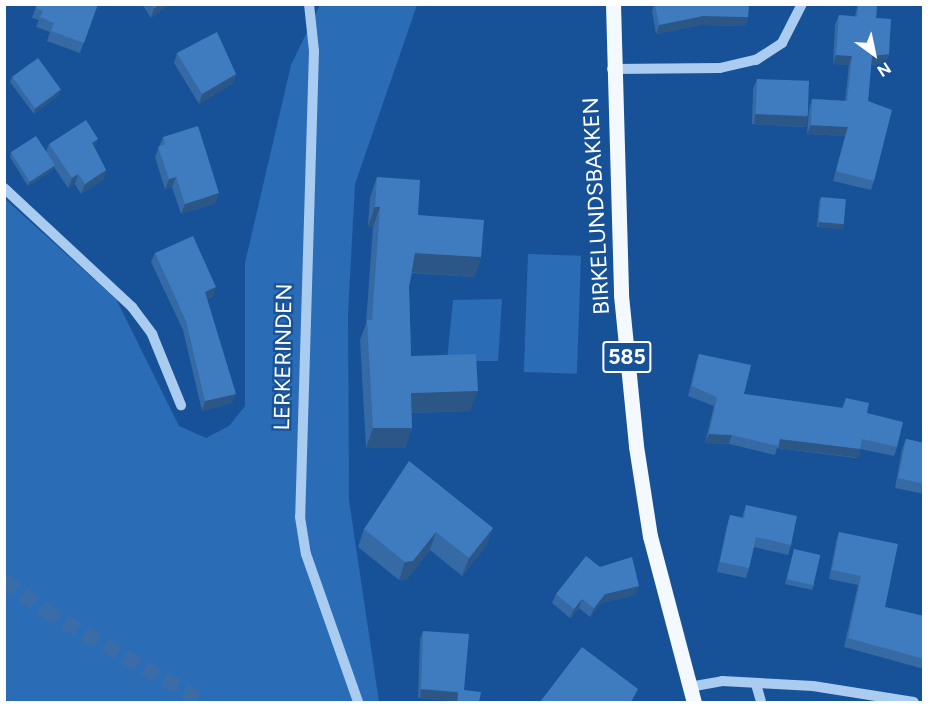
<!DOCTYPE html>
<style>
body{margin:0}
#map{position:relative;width:928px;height:707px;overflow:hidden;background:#175298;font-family:Figtree,sans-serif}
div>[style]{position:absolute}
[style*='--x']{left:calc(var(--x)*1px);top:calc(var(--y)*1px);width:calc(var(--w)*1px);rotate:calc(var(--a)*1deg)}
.green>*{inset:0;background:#2a6cb6;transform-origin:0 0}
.major-tunnel>*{height:15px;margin-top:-7.5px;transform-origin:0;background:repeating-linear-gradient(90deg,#3a6ca7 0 15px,transparent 0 23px)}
.minor>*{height:10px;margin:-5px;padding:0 5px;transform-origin:5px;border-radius:5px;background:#aaccf1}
.major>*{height:15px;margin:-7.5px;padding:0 7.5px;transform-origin:7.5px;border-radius:7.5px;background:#f4f9ff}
.wall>*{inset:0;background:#366aa4}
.shaded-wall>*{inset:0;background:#2c5686;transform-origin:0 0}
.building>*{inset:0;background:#3f7bbf;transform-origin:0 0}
span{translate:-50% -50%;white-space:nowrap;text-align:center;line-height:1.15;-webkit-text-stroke:4.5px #175298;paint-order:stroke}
.shield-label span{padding:2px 4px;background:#175298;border:2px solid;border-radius:4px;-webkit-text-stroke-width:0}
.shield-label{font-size:21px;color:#fff;font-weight:700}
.street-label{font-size:22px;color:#fff}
.frame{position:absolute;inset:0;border:6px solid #fff;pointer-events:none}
.north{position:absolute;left:844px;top:24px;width:60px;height:60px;-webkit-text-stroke:4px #175298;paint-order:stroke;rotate:147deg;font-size:16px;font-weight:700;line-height:24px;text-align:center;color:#fff}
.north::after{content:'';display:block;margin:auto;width:21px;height:27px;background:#fff;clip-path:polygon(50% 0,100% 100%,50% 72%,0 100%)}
</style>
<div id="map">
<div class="green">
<i style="clip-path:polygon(320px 5px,417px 5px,355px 184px,348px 315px,349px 500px,379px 702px,5px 702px,4px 198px,116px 299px,179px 426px,206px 438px,229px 426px,245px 406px,245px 263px,291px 65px)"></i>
<i style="left:528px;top:254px;width:53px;height:118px;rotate:2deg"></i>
<i style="clip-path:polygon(502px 299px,498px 361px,447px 361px,453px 300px)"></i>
</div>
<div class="major-tunnel">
<i style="--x:4;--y:580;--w:51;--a:36.2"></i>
<i style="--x:45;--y:610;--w:185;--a:29.9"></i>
</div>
<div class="minor">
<i style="--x:309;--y:4;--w:47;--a:83.9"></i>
<i style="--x:314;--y:51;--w:466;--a:91.7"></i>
<i style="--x:300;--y:517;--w:37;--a:81"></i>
<i style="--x:306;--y:554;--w:157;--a:70.6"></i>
<i style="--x:612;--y:69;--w:108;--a:-0.5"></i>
<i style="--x:720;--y:68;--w:37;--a:-13"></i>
<i style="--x:756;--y:60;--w:31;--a:-33"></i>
<i style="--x:782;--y:43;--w:44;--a:-62.9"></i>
<i style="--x:4;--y:188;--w:175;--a:42.9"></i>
<i style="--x:132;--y:307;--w:34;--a:53"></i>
<i style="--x:152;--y:334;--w:77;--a:67.8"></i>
<i style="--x:756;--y:684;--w:19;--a:74"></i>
<i style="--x:689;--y:687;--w:34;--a:-10"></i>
<i style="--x:722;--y:681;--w:91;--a:3.1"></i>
<i style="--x:813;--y:686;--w:102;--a:9"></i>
</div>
<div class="major">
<i style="--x:613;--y:4;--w:291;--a:88.4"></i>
<i style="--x:621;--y:295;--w:152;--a:84.3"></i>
<i style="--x:636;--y:446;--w:91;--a:81.2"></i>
<i style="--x:650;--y:536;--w:172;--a:75.2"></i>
</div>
<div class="wall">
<i style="clip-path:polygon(37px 4px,98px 4px,80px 53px,47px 41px,50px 32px,36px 27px,39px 20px,32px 18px)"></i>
<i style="clip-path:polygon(142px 4px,170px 4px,151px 18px)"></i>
<i style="clip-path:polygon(654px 4px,749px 4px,748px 17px,745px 26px,700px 25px,656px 34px,652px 11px)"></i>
<i style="clip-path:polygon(858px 4px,877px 4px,876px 18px,889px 54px,885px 63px,871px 65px,868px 101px,874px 181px,871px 190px,833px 181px,845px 136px,807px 134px,809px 109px,812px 99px,845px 101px,849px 65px,833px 64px,835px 25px,839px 15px,855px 16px)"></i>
<i style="clip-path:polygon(177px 53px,236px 74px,233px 83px,199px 104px,174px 63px)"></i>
<i style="clip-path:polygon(12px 77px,59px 95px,34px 114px,10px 82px)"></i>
<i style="clip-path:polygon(757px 79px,808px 117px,804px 127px,752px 124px,753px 89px)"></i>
<i style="clip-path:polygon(163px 137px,216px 203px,181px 214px,172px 187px,165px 189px,155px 157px)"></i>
<i style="clip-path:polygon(49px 144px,95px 148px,106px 170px,103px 180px,81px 194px,75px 184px,68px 188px,54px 167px,53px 170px,28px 186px,10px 157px,11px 152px,46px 152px)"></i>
<i style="clip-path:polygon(377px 177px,418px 215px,481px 257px,474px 277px,412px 273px,409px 287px,411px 356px,470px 411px,411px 413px,412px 428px,405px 448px,366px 448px,360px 340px,366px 324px,373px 227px,368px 226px,370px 197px)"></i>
<i style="clip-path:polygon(821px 197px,844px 224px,842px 229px,817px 227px,819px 202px)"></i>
<i style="clip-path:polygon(155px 253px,213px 296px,207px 299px,232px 403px,202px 411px,183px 330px,151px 262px)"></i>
<i style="clip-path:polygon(699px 354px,744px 394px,842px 408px,846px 398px,867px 413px,897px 447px,894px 456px,860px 449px,856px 458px,777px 448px,775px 455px,729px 444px,705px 443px,714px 406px,688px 396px,696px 363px)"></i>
<i style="clip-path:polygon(906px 439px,924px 443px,924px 494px,895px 488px,902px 449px)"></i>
<i style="clip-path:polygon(746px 505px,791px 545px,788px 555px,754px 547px,749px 568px,746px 578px,717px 572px,727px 525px,730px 515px,742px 518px)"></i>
<i style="clip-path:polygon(493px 528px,486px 546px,462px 576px,430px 550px,407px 579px,399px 580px,358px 547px,364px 529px)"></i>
<i style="clip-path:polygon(839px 532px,885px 607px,924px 616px,924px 669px,844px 647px,858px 585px,829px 579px,836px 542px)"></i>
<i style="clip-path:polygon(794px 549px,814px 585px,812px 590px,785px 584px)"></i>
<i style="clip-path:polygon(600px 567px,639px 586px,635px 595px,601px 603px,590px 617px,579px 608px,570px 618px,552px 603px,556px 594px)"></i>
<i style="clip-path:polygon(423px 631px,464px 690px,479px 702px,455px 702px,455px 701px,418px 698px,420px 639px)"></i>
</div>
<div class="shaded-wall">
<i style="clip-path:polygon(160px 4px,170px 4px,151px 18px,154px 8px)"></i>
<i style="clip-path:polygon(703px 16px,748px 17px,745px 26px,700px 25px,656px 34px,659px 25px)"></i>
<i style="clip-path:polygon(889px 54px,885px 63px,869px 65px,872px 56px)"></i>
<i style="clip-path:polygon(836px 55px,852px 56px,849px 65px,833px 64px)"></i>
<i style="clip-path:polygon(236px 74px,233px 83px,199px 104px,202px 94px)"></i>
<i style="clip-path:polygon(61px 90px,59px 95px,34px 114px,35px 109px)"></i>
<i style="left:755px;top:114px;width:53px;height:10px;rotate:3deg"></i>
<i style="clip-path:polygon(811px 125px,848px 127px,845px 136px,807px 134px)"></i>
<i style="clip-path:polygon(98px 139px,94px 149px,92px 143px)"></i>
<i style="clip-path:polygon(55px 165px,53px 170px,28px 186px,30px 181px)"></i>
<i style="clip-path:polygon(106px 170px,103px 180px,81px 194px,85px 184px)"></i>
<i style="clip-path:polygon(78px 174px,75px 184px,68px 188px,72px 178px)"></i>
<i style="clip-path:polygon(176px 177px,172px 187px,165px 189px,169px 179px)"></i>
<i style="clip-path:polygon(219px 193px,216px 203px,181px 214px,185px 204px)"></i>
<i style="clip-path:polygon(375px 207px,380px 207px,373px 227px,368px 226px)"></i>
<i style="left:819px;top:222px;width:25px;height:5px;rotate:5deg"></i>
<i style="clip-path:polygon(415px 253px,481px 257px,474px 277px,408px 272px)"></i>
<i style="clip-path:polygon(216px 287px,213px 296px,201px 301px,205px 292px)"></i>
<i style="clip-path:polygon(478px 391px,470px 411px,404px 413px,411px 393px)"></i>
<i style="clip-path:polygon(236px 394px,232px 403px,202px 411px,205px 401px)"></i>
<i style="clip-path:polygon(373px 428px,412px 428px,405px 448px,366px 448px)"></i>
<i style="clip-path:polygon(709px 434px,732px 435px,729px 444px,705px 443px)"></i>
<i style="left:780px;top:439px;width:81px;height:9px;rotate:7deg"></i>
<i style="clip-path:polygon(493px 528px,486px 546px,462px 576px,469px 558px)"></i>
<i style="clip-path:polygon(436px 532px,430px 550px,407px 579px,399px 580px,405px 562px)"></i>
<i style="clip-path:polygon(639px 586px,635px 595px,601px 603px,590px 617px,594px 608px,605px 594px)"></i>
<i style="clip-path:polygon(582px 599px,579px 608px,570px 618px,574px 609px)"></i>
<i style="left:421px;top:689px;width:37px;height:9px;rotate:5deg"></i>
</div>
<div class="building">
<i style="clip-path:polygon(37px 4px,98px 4px,84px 43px,51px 31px,54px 23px,40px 17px,43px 11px,36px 8px)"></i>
<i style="clip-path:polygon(152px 4px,160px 4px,154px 8px)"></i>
<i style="clip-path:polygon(655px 4px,749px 4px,748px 17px,703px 16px,659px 25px)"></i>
<i style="clip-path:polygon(858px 4px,877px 4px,876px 18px,891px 19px,889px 54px,872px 56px,868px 101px,892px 110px,874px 181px,836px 171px,848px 127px,811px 125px,812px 99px,847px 101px,852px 56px,836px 55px,839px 15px,857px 17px)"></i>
<i style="clip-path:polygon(217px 32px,236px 74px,202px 94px,177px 53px)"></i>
<i style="left:38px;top:58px;width:39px;height:32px;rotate:54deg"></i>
<i style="left:757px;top:79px;width:52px;height:35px;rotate:2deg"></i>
<i style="clip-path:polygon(86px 120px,98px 139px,92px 143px,106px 170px,85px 184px,78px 174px,72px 178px,49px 144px)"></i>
<i style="clip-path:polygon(198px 126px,219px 193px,185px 204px,176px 177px,169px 179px,158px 147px,165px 144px,163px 137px)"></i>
<i style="left:36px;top:136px;width:35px;height:30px;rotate:57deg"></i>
<i style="clip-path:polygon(377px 177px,420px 180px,418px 215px,484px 220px,481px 257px,415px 253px,409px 287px,411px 356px,476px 354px,478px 391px,411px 393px,412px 428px,373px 428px,367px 320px,372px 320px,380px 207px,375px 207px)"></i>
<i style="left:821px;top:197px;width:25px;height:25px;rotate:5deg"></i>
<i style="clip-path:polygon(193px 236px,216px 287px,205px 292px,236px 394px,205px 401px,186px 321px,155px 253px)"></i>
<i style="clip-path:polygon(699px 354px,751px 365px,744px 394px,843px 408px,846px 398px,869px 403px,867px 413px,903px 422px,897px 447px,862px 439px,860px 449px,780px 439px,778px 446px,732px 435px,709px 434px,717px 397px,692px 386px)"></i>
<i style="clip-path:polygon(906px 439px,924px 443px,924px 484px,898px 478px)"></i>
<i style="clip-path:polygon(409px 461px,493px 528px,469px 558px,436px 532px,413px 561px,405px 562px,364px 529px)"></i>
<i style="clip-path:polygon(746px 505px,797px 516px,791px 545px,756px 537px,749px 568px,720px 562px,730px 515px,744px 518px)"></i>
<i style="clip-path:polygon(839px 532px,898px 544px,885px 607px,924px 616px,924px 659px,848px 638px,861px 576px,832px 570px)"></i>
<i style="left:794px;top:549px;width:27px;height:31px;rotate:13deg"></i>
<i style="clip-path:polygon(586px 556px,600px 567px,632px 557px,639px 586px,605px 594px,594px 608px,582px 599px,574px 609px,556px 594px)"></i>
<i style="clip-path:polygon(423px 631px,469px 634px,464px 690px,481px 692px,479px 702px,458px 702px,458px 692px,421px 689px)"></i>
<i style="clip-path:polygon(582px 647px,638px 689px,631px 702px,540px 702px)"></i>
</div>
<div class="shield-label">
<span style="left:627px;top:357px">585</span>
</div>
<div class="street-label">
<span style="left:596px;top:206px;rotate:-93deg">BIRKELUNDSBAKKEN</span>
<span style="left:283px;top:357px;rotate:-89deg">LERKERINDEN</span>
</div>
<div class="frame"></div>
<div class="north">N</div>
</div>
